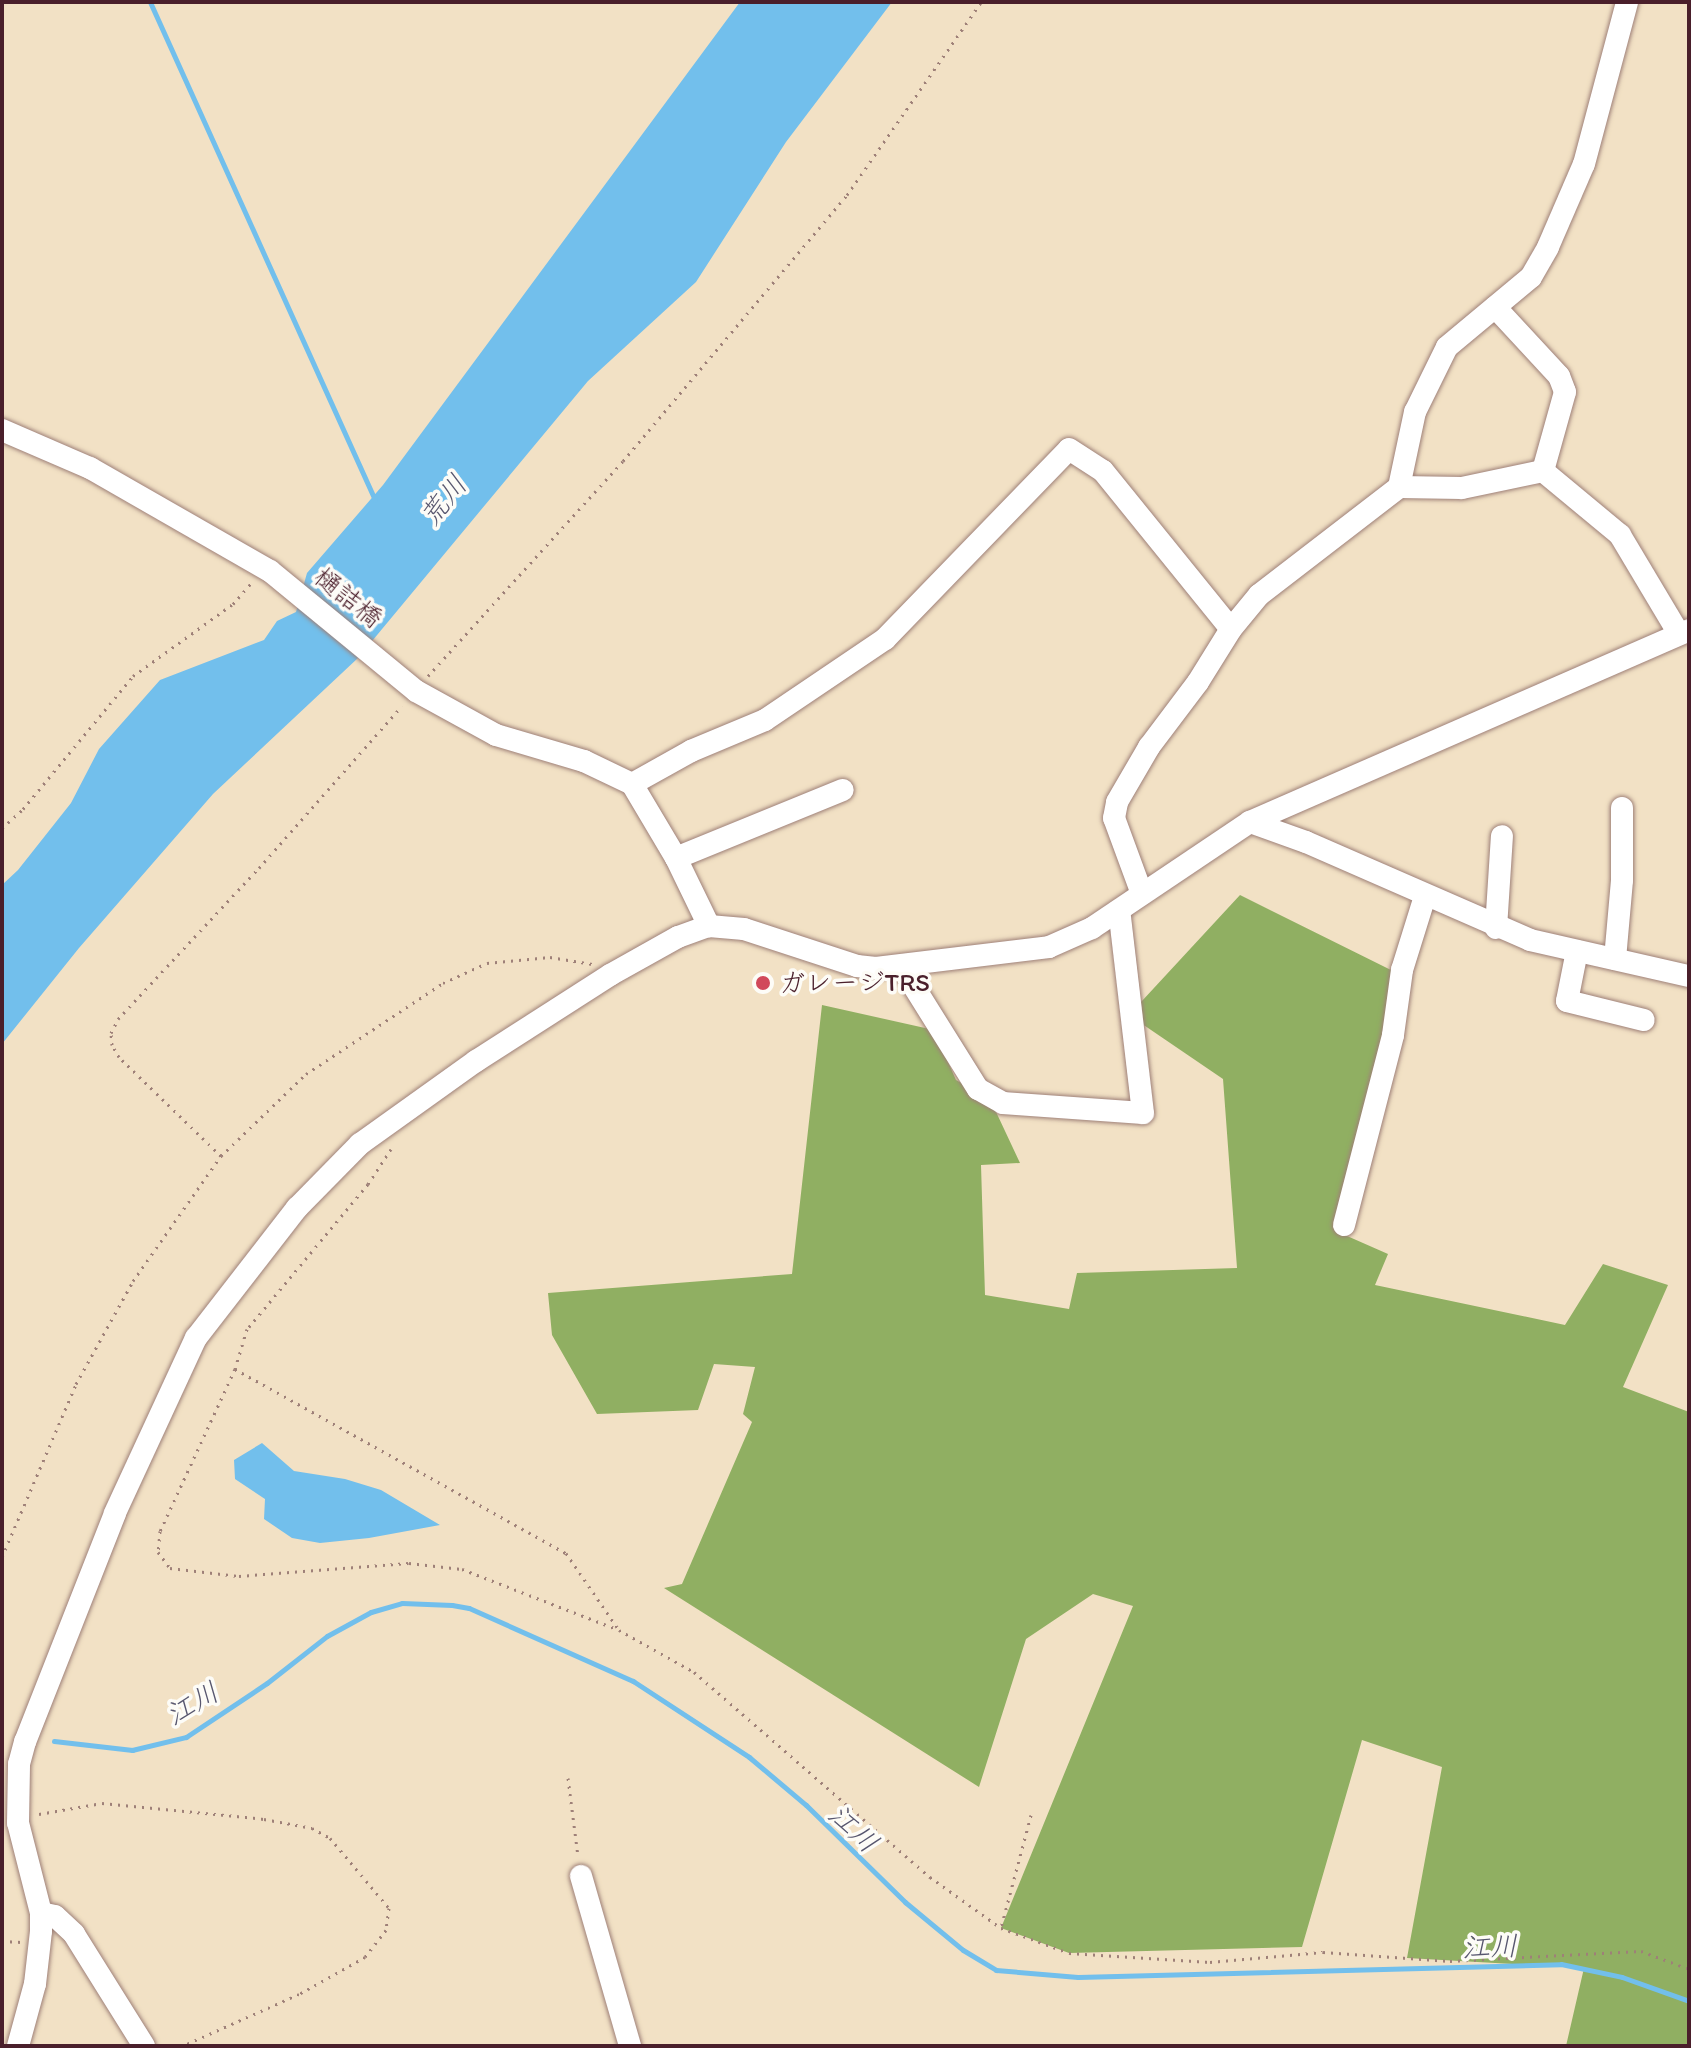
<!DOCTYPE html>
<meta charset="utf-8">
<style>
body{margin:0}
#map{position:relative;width:1691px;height:2048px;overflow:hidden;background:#f2e1c5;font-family:Itim,"Klee One",sans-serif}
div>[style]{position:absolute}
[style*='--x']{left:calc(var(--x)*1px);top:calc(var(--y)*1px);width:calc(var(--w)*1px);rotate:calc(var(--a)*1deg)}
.forest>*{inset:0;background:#90af62}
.water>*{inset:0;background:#72bfec}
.stream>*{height:5px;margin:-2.5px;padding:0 2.5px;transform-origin:2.5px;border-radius:2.5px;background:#72bfec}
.path>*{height:3px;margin-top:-1.5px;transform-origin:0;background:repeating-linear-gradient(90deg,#9e8078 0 2px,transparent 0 8px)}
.roads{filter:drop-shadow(0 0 2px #9e8078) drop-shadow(0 0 2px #9e8078)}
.minor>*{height:22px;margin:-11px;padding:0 11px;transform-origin:11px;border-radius:11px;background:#fff}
.dots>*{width:22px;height:22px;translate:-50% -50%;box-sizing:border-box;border:4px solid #fdfcf7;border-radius:50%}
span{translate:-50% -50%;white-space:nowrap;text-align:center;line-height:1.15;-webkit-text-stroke:7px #fdfcf7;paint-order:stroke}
.street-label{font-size:26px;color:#4a1f2b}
.poi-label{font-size:26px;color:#4a1f2b}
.left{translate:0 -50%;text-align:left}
.water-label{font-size:28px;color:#58576f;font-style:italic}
.frame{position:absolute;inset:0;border:4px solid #4a1f2b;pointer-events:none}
</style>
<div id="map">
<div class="forest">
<i style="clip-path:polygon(1240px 895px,1399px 974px,1338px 1232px,1388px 1254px,1375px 1285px,1565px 1325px,1603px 1264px,1668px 1285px,1623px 1387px,1689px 1412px,1689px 2046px,1566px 2046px,1584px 1968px,1407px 1958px,1442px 1767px,1362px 1740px,1302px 1947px,1069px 1953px,1001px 1928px,1133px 1606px,1093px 1594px,1026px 1639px,979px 1787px,664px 1588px,682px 1584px,752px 1422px,743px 1414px,755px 1367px,714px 1364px,698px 1410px,597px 1414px,552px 1335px,548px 1293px,792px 1274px,822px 1005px,934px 1030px,956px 1080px,990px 1099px,1020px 1163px,981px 1165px,985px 1295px,1069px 1309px,1077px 1273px,1237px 1268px,1223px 1079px,1129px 1015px)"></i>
</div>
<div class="water">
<i style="clip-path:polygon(740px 2px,892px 2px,786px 142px,696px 282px,588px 381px,358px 658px,213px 794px,79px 948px,2px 1044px,2px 885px,18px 870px,71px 803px,99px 749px,160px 680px,264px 640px,277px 621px,296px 612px,307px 573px,383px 485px)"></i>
<i style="clip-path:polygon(262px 1443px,294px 1471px,345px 1479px,381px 1490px,440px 1525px,369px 1538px,320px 1543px,292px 1538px,264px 1519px,265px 1499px,235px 1479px,234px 1460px)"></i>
</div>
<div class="stream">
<i style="--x:150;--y:2;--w:546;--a:65.69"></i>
<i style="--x:54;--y:1741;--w:79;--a:6.6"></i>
<i style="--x:132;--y:1750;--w:56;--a:-13.5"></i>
<i style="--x:186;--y:1737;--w:97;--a:-33.7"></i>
<i style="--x:267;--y:1683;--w:76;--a:-38.1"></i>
<i style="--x:327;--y:1636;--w:50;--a:-28.6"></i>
<i style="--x:371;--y:1612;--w:32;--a:-16"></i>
<i style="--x:402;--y:1603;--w:50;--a:2.3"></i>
<i style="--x:452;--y:1605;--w:17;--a:10"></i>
<i style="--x:469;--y:1608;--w:180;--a:24"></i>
<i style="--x:633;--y:1681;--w:139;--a:33.2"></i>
<i style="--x:749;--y:1757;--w:75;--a:40.1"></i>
<i style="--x:806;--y:1805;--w:139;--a:44.4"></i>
<i style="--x:905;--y:1902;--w:75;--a:39.6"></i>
<i style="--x:963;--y:1950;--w:39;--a:31"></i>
<i style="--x:996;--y:1970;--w:82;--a:4.9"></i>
<i style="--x:1078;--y:1977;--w:483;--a:-1.5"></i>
<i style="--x:1561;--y:1964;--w:62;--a:12"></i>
<i style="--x:1622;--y:1977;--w:71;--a:19.7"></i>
</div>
<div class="path">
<i style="--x:428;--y:676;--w:290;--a:-47.8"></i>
<i style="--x:623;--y:461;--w:348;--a:-49.9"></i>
<i style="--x:847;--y:195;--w:235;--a:-55.2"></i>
<i style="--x:2;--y:828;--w:28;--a:-42"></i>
<i style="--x:23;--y:809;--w:173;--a:-50.4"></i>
<i style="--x:133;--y:676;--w:123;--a:-35.8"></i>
<i style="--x:233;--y:604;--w:28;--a:-49"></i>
<i style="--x:391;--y:1149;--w:42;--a:123.3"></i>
<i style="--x:368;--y:1184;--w:189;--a:129.8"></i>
<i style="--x:247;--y:1329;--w:42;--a:106.7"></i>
<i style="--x:235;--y:1369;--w:179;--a:114.8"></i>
<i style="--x:160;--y:1531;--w:21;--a:95"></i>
<i style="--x:158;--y:1552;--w:20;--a:53"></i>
<i style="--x:170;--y:1568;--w:69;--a:6.6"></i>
<i style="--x:239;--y:1576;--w:170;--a:-4.4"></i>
<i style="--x:409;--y:1563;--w:53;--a:6.5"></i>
<i style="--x:462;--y:1569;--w:168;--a:21.2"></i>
<i style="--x:221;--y:1156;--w:142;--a:-135.9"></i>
<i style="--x:119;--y:1057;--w:14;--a:-120"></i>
<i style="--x:112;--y:1045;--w:12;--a:-95"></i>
<i style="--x:111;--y:1033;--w:16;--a:-63"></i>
<i style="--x:118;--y:1019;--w:207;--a:-47"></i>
<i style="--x:259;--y:868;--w:216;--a:-48.6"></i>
<i style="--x:235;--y:1369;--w:379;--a:29.1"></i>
<i style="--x:566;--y:1553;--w:93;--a:55.5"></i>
<i style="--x:619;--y:1630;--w:86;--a:29.2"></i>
<i style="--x:694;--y:1672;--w:313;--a:41"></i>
<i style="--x:930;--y:1877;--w:87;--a:35.7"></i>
<i style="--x:2;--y:1557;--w:188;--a:-66.8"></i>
<i style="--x:76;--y:1384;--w:118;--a:-61"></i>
<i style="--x:133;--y:1281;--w:153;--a:-54.9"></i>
<i style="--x:221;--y:1156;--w:118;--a:-44"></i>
<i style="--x:306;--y:1074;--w:164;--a:-33.6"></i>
<i style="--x:443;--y:983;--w:48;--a:-24.4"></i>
<i style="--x:487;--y:963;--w:63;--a:-5.4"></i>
<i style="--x:550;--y:957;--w:43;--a:9.5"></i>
<i style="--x:568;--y:1778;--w:79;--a:82.7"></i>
<i style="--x:39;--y:1814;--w:64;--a:-9.9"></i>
<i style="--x:102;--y:1803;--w:163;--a:5.6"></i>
<i style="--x:264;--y:1819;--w:49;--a:10.6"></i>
<i style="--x:312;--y:1828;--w:21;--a:29"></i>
<i style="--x:330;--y:1838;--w:92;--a:49.9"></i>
<i style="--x:389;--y:1908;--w:22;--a:98"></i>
<i style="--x:386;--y:1930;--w:34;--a:128"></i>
<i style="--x:365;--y:1957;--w:76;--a:150.7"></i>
<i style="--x:299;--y:1994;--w:128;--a:156"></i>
<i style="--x:1031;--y:1815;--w:117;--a:104.9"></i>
<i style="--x:1001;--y:1928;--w:72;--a:20.2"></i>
<i style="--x:1069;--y:1953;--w:141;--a:3.7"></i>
<i style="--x:1210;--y:1962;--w:113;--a:-5.1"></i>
<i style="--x:1323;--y:1952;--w:127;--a:4.1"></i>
<i style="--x:1450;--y:1961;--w:191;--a:-3"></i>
<i style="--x:1641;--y:1951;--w:51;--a:20.6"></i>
<i style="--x:2;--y:1941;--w:20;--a:3"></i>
</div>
<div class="roads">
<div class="minor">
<i style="--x:1495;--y:307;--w:94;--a:47.2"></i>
<i style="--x:1559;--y:376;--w:17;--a:69"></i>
<i style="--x:1565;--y:392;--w:82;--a:105.6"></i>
<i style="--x:2;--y:430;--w:96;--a:23.4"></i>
<i style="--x:90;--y:468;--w:207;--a:29.8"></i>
<i style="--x:270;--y:571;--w:189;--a:39.4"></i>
<i style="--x:416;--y:691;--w:91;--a:28.8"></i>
<i style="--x:496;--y:735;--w:92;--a:16.5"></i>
<i style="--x:584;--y:761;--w:53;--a:25.6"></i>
<i style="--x:632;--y:784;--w:86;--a:59.3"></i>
<i style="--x:676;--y:858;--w:76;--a:64.1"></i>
<i style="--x:1543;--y:471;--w:100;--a:39.7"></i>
<i style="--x:1620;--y:535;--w:115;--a:59.2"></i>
<i style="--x:1399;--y:487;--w:77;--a:-78"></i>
<i style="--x:1415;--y:412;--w:72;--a:-63.8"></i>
<i style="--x:1447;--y:347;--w:109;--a:-39.8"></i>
<i style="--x:1531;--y:277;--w:34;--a:-60"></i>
<i style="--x:1548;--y:247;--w:90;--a:-66.6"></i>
<i style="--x:1584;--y:164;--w:168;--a:-75.1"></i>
<i style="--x:632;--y:784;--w:68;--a:-29.2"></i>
<i style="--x:691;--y:751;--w:80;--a:-22.7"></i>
<i style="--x:765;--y:720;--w:145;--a:-34"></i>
<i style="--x:885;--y:639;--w:264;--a:-45.9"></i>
<i style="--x:1069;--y:449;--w:40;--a:32.9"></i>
<i style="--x:1103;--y:471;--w:203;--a:51"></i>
<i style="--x:1250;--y:822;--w:59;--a:19.7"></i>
<i style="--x:1306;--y:842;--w:244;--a:23.6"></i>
<i style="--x:1530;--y:940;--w:163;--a:12.8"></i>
<i style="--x:676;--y:858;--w:180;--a:-22.2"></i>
<i style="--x:1142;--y:894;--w:81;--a:-110.2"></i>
<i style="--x:1114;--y:818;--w:16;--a:-79"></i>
<i style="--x:1117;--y:802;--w:64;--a:-59.8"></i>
<i style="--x:1149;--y:747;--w:81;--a:-53"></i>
<i style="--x:1198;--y:682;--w:62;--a:-58.1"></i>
<i style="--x:1231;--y:629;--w:44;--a:-50.5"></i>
<i style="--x:1259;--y:595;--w:177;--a:-37.6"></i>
<i style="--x:1399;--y:487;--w:63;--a:0.9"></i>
<i style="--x:1462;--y:488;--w:83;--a:-11.9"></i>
<i style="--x:1496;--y:928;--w:92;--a:-86.3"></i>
<i style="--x:1577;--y:951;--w:51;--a:101.3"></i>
<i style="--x:1567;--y:1001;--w:79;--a:13.9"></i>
<i style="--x:1615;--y:959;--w:79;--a:-84.9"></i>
<i style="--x:1622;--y:880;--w:72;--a:-90"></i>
<i style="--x:901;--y:966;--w:145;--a:58"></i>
<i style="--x:978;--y:1089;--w:29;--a:29"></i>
<i style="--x:1003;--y:1103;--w:140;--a:4.1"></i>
<i style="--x:1143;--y:1113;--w:204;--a:-96.7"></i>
<i style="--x:1344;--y:1225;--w:196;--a:-75.5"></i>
<i style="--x:1393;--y:1035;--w:66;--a:-82.1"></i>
<i style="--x:1402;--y:970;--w:77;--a:-72.7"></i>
<i style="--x:581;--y:1876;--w:177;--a:73.9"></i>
<i style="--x:41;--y:1913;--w:14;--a:12"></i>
<i style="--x:55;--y:1916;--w:26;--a:43"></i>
<i style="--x:74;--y:1934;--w:132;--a:58"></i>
<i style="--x:18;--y:2046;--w:64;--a:-74.7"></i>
<i style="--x:35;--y:1984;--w:53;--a:-83.5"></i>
<i style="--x:41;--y:1931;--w:18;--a:-90"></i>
<i style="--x:41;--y:1913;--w:93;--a:-104.3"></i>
<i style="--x:18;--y:1823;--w:59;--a:-89"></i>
<i style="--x:19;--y:1764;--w:23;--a:-75"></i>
<i style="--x:25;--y:1742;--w:246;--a:-68.5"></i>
<i style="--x:115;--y:1513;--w:193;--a:-65.2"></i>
<i style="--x:196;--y:1338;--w:165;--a:-52.2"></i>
<i style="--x:297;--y:1208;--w:90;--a:-45.5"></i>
<i style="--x:360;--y:1144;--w:143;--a:-35.6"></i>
<i style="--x:476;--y:1061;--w:159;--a:-32.7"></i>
<i style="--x:610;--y:975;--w:78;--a:-29.2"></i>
<i style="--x:678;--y:937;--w:33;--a:-20"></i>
<i style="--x:709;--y:926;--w:35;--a:5"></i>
<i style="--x:744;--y:929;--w:119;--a:18.1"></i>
<i style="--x:857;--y:966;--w:19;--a:6"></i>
<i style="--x:876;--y:968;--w:174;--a:-6.9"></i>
<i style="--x:1049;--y:947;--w:47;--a:-23.8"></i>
<i style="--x:1092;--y:928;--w:190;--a:-33.9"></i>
<i style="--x:1250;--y:822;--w:479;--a:-23.6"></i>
</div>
</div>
<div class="dots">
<i style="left:763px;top:983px;background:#d1495b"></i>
</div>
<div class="street-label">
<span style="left:348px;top:598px;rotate:39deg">樋詰橋</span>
</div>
<div class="poi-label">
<span class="left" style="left:779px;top:983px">ガレージTRS</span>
</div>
<div class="water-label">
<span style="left:443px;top:500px;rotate:-51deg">荒川</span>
<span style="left:192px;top:1703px;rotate:-30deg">江川</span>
<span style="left:854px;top:1828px;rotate:43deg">江川</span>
<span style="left:1490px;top:1946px;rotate:-2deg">江川</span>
</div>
<div class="frame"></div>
</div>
